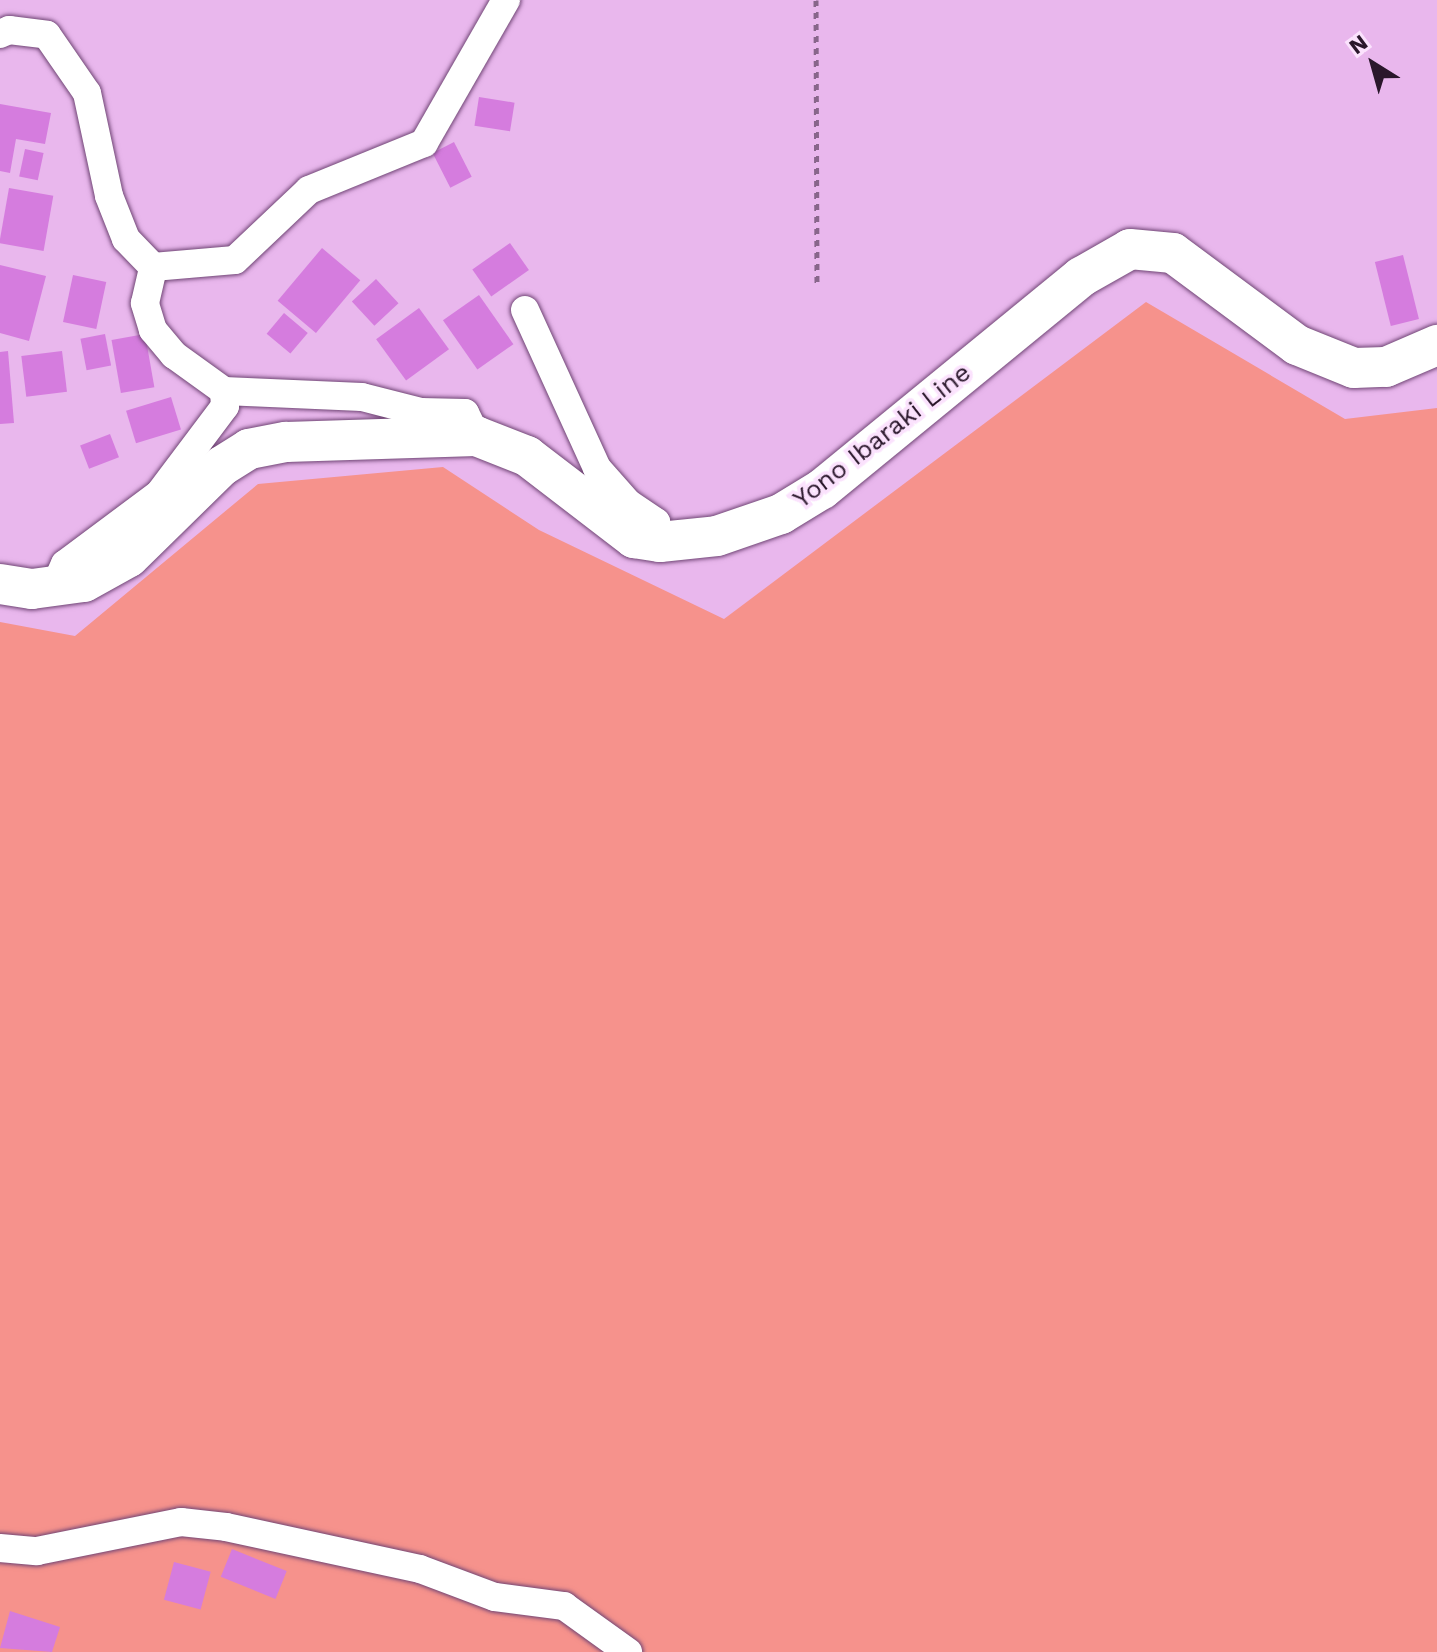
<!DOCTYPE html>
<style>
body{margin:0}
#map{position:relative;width:1437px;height:1652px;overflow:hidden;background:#e9b7ed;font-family:"Work Sans",sans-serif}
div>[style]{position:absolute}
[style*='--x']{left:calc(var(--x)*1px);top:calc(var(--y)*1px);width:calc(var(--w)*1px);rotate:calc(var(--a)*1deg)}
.green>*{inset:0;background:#f6928c}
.building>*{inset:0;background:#d57cde;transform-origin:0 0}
.path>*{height:5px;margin-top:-2.5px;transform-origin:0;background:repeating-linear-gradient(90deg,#88668b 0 6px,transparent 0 12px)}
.roads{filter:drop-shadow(0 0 2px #704575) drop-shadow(0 0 2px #704575)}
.street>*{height:28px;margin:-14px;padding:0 14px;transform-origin:14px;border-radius:14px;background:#fff}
.secondary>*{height:40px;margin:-20px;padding:0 20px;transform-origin:20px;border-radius:20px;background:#fff}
span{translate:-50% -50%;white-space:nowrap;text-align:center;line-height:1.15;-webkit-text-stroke:7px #fbe2fd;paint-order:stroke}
.street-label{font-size:26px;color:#2a172b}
.north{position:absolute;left:1333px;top:24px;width:80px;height:80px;-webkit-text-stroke:6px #fbe2fd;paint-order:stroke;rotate:323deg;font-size:22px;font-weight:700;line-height:32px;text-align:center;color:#2a172b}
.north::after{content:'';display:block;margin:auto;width:28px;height:36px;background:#2a172b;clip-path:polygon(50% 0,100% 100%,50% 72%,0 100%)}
</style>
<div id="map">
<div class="green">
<i style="clip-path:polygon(1146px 302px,1345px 419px,1437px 408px,1437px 1652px,0 1652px,0 622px,75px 636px,258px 484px,443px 467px,539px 530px,724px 619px)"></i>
</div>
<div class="building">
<i style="left:479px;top:97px;width:36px;height:29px;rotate:9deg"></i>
<i style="clip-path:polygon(0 104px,51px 113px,45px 144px,16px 139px,10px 173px,0 171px)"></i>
<i style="left:454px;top:142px;width:39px;height:24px;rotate:63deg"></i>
<i style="left:25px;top:149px;width:19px;height:28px;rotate:12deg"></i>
<i style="left:9px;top:188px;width:45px;height:56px;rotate:10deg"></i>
<i style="left:510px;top:243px;width:33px;height:46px;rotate:55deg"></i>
<i style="left:322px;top:248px;width:50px;height:69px;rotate:40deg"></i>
<i style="left:1403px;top:255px;width:66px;height:29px;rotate:76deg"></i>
<i style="clip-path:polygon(0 265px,46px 276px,29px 341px,0 333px)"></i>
<i style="left:73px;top:275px;width:34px;height:48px;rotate:12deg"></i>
<i style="left:376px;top:279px;width:33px;height:33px;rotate:47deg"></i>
<i style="left:479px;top:295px;width:60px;height:44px;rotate:55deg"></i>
<i style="left:419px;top:308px;width:51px;height:53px;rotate:54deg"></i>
<i style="left:284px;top:313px;width:31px;height:27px;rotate:40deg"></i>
<i style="left:105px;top:334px;width:32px;height:25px;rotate:79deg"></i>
<i style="left:145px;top:334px;width:54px;height:34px;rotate:80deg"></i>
<i style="clip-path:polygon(8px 351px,14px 423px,0 424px,0 352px)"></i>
<i style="left:62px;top:351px;width:41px;height:41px;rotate:83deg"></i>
<i style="left:171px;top:397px;width:34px;height:47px;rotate:73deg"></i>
<i style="left:110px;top:434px;width:25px;height:32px;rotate:69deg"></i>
<i style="left:232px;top:1549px;width:59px;height:30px;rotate:22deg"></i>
<i style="left:174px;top:1562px;width:38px;height:39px;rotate:15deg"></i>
<i style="clip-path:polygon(10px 1611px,60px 1627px,52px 1652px,0 1648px)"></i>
</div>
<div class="path">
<i style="--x:816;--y:0;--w:287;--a:89.8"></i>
</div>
<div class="roads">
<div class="street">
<i style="--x:0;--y:34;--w:10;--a:-24"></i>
<i style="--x:9;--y:30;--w:38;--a:7"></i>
<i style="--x:47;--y:35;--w:70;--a:55.4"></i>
<i style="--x:87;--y:93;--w:105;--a:77.9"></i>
<i style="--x:109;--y:196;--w:46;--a:68.4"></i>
<i style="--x:126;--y:239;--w:39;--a:46"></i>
<i style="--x:153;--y:267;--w:82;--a:-4.9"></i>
<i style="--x:235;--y:260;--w:102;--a:-43.4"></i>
<i style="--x:309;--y:190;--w:124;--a:-22.2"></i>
<i style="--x:424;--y:143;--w:165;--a:-60.2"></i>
<i style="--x:525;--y:310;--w:174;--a:65.5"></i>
<i style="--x:597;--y:468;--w:47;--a:48.5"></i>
<i style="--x:628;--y:503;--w:34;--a:34"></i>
<i style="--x:656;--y:522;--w:20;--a:79"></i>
<i style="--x:224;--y:391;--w:138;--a:2.5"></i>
<i style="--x:362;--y:397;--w:61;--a:14.3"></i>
<i style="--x:421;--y:412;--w:44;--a:1.3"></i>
<i style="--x:465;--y:413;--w:25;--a:64"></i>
<i style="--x:55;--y:586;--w:24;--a:-66"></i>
<i style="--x:65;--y:564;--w:117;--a:-36.7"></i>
<i style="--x:159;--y:494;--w:110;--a:-53.1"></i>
<i style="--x:225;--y:406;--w:15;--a:-94"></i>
<i style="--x:224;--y:391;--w:62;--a:-144.2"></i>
<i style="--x:174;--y:355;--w:33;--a:-130"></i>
<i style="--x:153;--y:330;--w:28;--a:-107"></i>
<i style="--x:145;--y:303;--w:37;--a:-77"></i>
<i style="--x:0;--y:1548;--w:37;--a:5"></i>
<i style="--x:37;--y:1551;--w:147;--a:-11.4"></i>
<i style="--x:181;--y:1522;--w:45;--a:6.3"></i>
<i style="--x:226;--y:1527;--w:198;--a:12.2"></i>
<i style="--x:420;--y:1569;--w:80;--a:20.5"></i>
<i style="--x:495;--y:1597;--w:70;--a:7.4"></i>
<i style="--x:564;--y:1606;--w:79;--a:35.7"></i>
</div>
<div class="secondary">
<i style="--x:0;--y:584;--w:32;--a:9"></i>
<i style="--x:32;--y:589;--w:52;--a:-7.7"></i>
<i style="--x:84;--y:582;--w:51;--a:-29.1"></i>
<i style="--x:129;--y:557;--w:130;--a:-44.4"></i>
<i style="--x:222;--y:466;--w:32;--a:-32"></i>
<i style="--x:249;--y:449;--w:38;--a:-11"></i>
<i style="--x:286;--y:442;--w:190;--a:-1.8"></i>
<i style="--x:476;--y:436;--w:55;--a:21.4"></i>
<i style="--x:527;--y:456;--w:135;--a:37.5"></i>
<i style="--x:634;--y:538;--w:26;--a:9"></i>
<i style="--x:660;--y:542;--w:57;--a:-6"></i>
<i style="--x:717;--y:536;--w:68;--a:-19"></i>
<i style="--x:781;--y:514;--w:48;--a:-31.4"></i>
<i style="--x:822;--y:489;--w:335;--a:-39.3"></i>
<i style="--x:1081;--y:277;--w:56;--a:-29.7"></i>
<i style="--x:1130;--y:249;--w:43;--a:5.3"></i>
<i style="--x:1173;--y:253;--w:154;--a:36.6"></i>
<i style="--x:1297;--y:345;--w:61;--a:22"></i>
<i style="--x:1354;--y:368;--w:32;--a:-2"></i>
<i style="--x:1386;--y:367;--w:56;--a:-23.3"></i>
</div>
</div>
<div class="street-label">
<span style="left:882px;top:436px;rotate:-38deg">Yono Ibaraki Line</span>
</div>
<div class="north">N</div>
</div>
